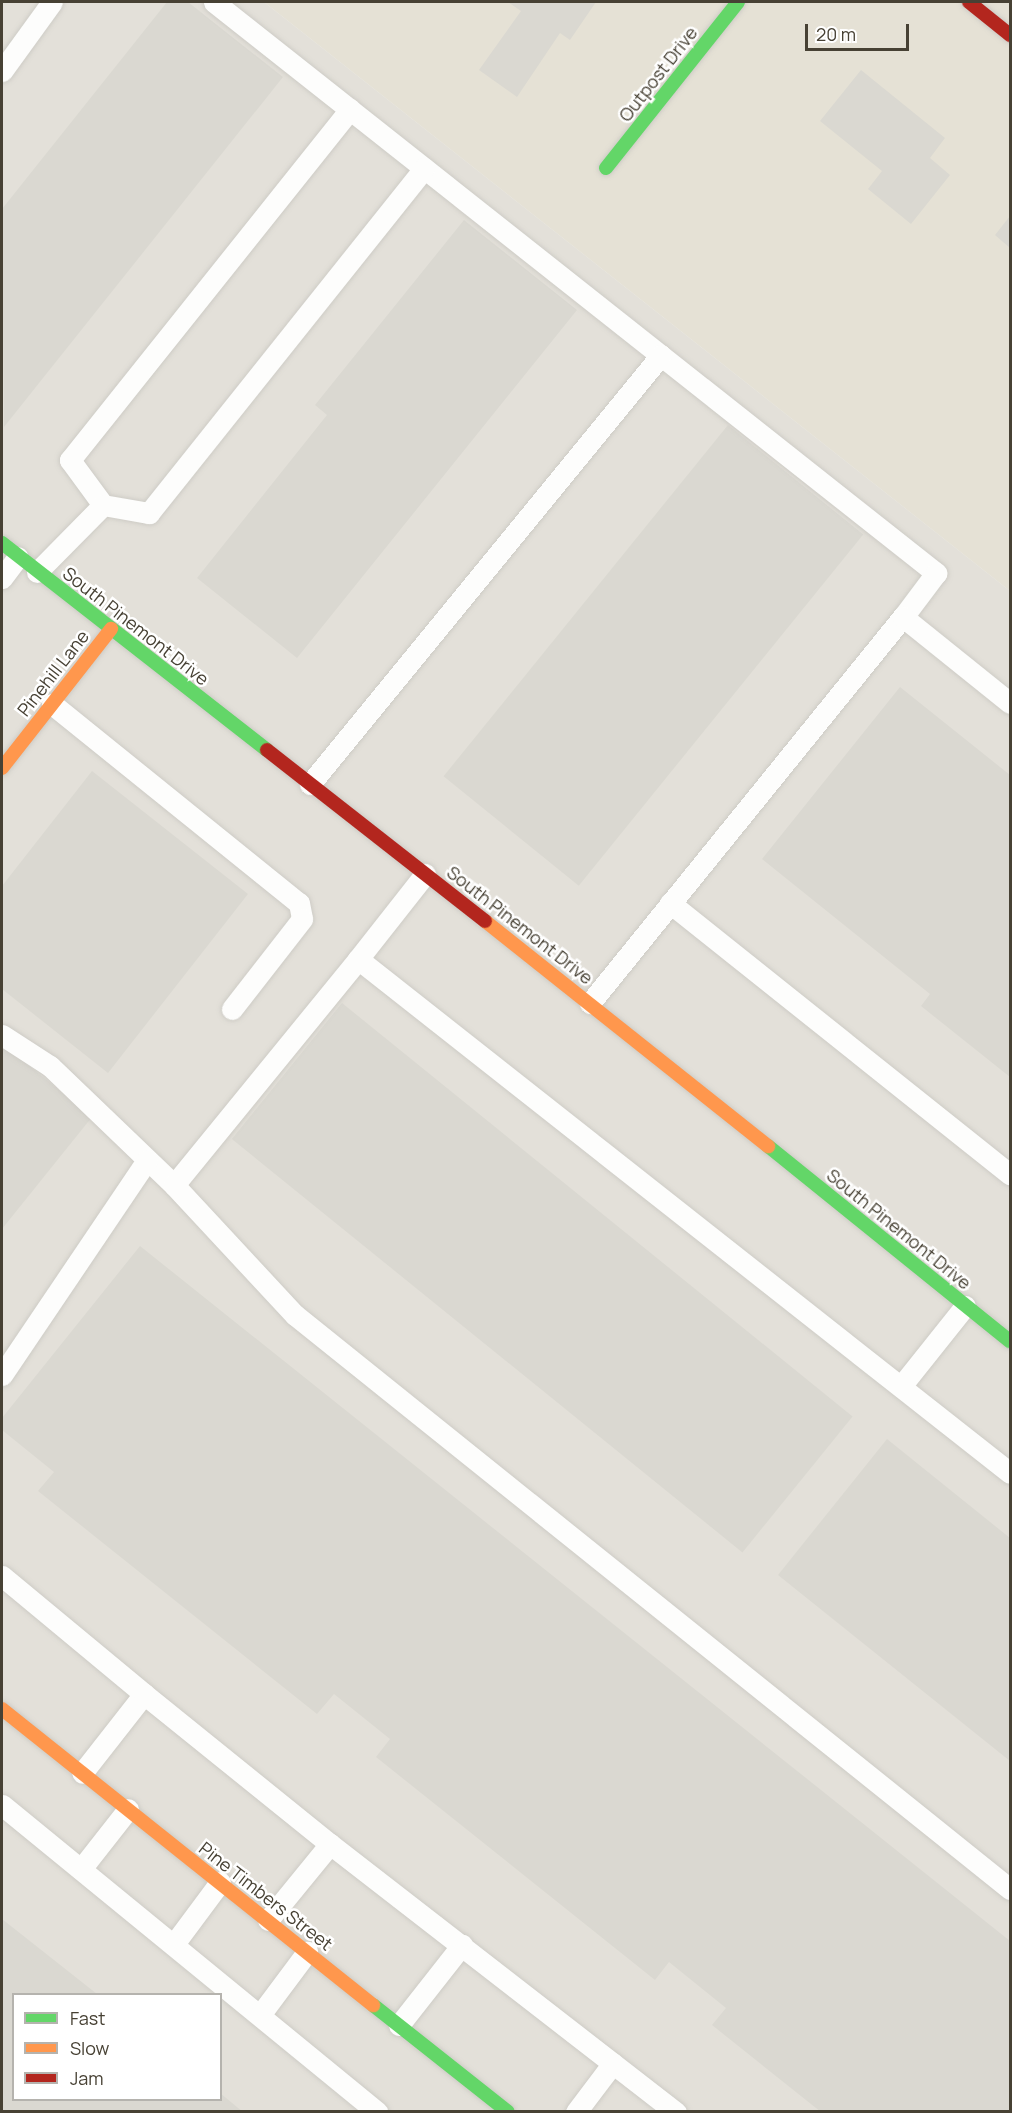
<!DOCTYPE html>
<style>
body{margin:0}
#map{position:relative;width:1012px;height:2113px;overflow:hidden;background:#f0efe8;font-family:Manrope,sans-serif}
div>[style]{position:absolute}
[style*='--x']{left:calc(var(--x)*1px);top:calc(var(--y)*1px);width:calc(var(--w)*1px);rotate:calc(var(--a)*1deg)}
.residential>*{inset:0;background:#e5e1d5}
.industrial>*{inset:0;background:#e3e0d9}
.building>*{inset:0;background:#dad8d1;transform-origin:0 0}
.roads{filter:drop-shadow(0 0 2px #ceccc6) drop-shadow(0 0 2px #ceccc6)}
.lane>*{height:21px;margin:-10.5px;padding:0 10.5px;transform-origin:10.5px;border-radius:10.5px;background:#fdfdfc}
.fast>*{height:14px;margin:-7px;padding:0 7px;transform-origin:7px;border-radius:7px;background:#63d668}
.slow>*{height:14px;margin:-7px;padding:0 7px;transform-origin:7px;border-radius:7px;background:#ff974d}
.jam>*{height:14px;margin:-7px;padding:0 7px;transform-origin:7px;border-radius:7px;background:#b3261e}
span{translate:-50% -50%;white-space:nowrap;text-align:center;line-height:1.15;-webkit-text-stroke:5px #fff;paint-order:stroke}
.street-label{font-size:18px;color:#474134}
.frame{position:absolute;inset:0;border:3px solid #474134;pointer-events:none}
.legend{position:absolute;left:12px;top:1993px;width:210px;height:108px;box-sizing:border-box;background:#fff;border:2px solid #b5b3ae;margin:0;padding:8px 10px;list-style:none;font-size:18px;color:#474134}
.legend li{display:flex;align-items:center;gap:12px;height:30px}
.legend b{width:30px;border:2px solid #b5b3ae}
.scale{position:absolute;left:805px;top:24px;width:104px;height:27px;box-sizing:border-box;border:3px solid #474134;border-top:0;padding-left:8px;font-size:18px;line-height:21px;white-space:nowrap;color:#474134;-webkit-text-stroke:4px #fff;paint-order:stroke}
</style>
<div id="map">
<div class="residential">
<i style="clip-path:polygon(264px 2px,1010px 2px,1010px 591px)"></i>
</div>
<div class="industrial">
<i style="clip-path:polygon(evenodd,2px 2px,264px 2px,1010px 591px,1010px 2111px,2px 2112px,2px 2px,14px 1994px,220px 1994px,220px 2100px,14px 2100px,14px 1994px)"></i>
</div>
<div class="building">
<i style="clip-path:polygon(167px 2px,188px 2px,283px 77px,4px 427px,2px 209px)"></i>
<i style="clip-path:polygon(508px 2px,596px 2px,570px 40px,560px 33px,517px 97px,479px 70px,521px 11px)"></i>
<i style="clip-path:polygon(861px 70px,945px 138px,930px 158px,950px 175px,911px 224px,868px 189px,882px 171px,820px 121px)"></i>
<i style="clip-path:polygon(1010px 216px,1010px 248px,995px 235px)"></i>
<i style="clip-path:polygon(464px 220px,577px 310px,297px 658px,197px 578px,327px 415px,315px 405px)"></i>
<i style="left:728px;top:425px;width:174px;height:452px;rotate:39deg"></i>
<i style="clip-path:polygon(900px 687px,1010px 775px,1010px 1077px,921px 1006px,930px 994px,762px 859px)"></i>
<i style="clip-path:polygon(92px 771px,248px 894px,108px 1073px,2px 989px,2px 886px)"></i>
<i style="left:342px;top:1003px;width:657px;height:175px;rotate:39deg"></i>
<i style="clip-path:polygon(2px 1044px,92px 1117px,2px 1229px)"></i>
<i style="clip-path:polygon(140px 1246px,1010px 1941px,1010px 2112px,821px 2112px,712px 2025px,726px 2008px,669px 1962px,655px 1980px,376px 1757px,390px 1739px,334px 1694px,317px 1714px,38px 1491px,54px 1472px,2px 1430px,2px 1418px)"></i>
<i style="clip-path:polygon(887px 1439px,1010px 1538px,1010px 1761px,778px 1575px)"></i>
<i style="clip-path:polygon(2px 1919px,97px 1994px,14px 1994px,14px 2100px,220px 2100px,220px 2093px,243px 2112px,2px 2112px)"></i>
</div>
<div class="roads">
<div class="lane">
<i style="--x:214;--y:2;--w:921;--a:38.34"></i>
<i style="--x:936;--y:573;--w:55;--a:126.9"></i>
<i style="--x:2;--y:71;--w:85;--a:-54.1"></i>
<i style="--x:103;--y:505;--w:56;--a:-126.3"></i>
<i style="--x:70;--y:460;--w:449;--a:-51.4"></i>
<i style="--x:37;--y:572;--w:94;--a:-45.4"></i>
<i style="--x:103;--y:505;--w:47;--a:9.9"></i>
<i style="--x:149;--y:513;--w:441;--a:-51.4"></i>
<i style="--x:2;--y:578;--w:26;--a:-53"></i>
<i style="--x:52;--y:704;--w:317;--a:38.9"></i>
<i style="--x:299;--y:903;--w:16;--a:79"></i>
<i style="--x:302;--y:919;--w:114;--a:127.9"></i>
<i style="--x:310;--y:784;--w:554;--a:-50.71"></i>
<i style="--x:425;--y:874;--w:108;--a:128.2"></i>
<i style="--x:358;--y:959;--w:830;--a:38.25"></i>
<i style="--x:670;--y:903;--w:435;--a:38.6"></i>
<i style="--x:590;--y:1003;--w:497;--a:-51"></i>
<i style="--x:903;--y:617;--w:137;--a:38.8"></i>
<i style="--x:2;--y:1035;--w:57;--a:32.9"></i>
<i style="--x:50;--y:1066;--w:172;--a:43.8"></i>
<i style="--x:174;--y:1185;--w:178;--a:47.1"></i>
<i style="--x:295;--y:1315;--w:917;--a:38.76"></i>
<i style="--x:174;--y:1185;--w:291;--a:-50.8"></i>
<i style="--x:2;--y:1375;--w:259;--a:-56"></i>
<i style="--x:902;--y:1385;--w:101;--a:-51.4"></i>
<i style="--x:2;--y:1576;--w:185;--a:39.7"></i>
<i style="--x:144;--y:1694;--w:100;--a:128.1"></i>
<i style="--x:144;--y:1694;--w:239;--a:38.9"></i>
<i style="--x:330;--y:1844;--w:98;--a:129.2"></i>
<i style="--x:2;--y:1805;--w:485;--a:39.3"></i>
<i style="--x:330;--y:1844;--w:438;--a:37.8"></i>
<i style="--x:81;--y:1869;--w:76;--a:-51.9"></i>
<i style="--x:174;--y:1944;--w:77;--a:-53.4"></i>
<i style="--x:260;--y:2015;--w:79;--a:-53.3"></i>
<i style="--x:399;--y:2025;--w:102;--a:-51.8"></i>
<i style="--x:576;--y:2112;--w:61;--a:-52.9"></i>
</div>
<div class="fast">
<i style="--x:606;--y:168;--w:212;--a:-51.5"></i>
<i style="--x:2;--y:543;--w:336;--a:38"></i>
<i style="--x:768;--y:1146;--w:311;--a:38.9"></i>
<i style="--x:373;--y:2005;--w:172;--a:38.4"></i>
</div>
<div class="slow">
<i style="--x:2;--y:768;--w:177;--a:-51.9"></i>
<i style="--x:485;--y:921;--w:362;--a:38.5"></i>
<i style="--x:2;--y:1709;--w:475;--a:38.6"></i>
</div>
<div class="jam">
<i style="--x:969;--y:2;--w:53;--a:38.8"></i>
<i style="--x:267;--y:750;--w:277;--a:38.1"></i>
</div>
</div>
<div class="street-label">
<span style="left:658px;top:74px;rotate:-52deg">Outpost Drive</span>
<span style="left:136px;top:626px;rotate:38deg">South Pinemont Drive</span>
<span style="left:53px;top:673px;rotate:-52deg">Pinehill Lane</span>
<span style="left:520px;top:925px;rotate:38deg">South Pinemont Drive</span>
<span style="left:899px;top:1229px;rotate:39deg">South Pinemont Drive</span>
<span style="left:266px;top:1896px;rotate:38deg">Pine Timbers Street</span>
</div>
<div class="frame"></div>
<ul class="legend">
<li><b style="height:8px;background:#63d668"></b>Fast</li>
<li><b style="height:8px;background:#ff974d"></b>Slow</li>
<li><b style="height:8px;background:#b3261e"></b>Jam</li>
</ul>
<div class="scale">20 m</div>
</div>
